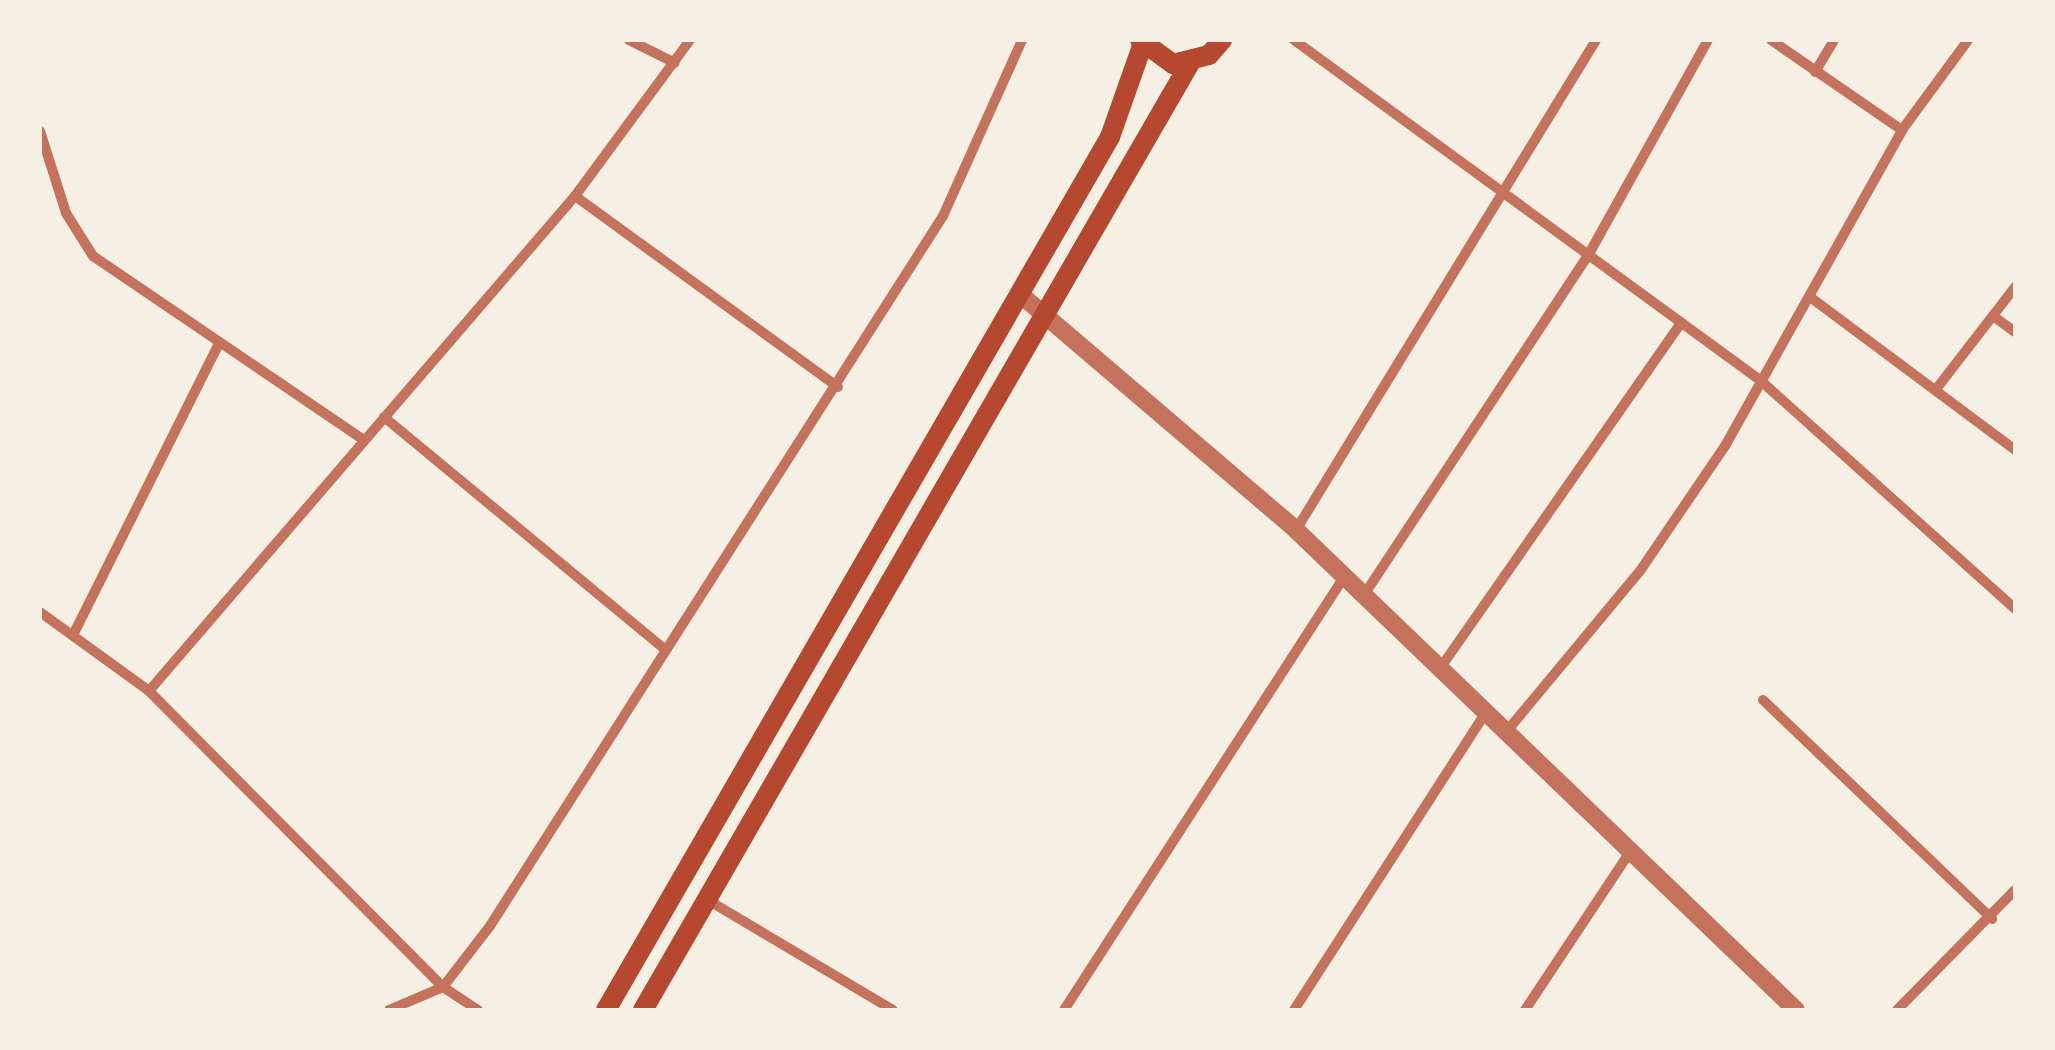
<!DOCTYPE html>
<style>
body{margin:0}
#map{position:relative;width:2055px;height:1050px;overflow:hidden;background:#f6efe4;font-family:Jost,sans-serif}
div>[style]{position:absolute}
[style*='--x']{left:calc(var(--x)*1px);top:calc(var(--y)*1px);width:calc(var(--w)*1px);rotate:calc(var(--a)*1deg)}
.minor>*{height:10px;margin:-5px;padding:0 5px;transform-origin:5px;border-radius:5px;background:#c5725c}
.tertiary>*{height:18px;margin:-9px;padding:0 9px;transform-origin:9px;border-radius:9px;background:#c5725c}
.secondary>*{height:20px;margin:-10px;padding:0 10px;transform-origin:10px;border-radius:10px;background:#b5482f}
span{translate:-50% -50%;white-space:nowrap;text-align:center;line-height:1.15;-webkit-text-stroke:8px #f6efe4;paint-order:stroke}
.frame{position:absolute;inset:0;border:42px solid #f6efe4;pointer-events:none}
</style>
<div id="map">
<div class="minor">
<i style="--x:629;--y:40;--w:51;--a:26.6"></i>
<i style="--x:1294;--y:40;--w:577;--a:36.12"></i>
<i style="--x:1760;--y:380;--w:343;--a:41.9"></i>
<i style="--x:1771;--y:40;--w:159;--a:34.5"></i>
<i style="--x:1815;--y:72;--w:37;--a:-59"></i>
<i style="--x:40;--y:131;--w:86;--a:72.4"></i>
<i style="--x:66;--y:213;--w:51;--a:57.9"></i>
<i style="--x:93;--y:256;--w:325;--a:34.2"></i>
<i style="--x:575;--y:196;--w:325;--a:36"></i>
<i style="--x:1810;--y:297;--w:256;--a:36.7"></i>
<i style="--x:1993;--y:316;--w:27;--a:36"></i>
<i style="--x:1937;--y:388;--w:128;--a:-52.3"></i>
<i style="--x:384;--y:417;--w:362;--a:39.6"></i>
<i style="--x:1296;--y:530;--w:575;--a:-58.52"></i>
<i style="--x:1364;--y:595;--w:411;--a:-56.6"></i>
<i style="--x:1590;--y:252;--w:243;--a:-60.9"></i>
<i style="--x:40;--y:612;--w:135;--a:35.9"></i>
<i style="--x:149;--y:691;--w:417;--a:45.2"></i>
<i style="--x:443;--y:987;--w:42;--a:33.3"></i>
<i style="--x:73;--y:635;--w:324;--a:-63.4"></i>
<i style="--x:1441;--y:667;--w:418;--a:-55.1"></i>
<i style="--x:149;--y:691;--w:653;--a:-49.28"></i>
<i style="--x:575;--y:196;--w:194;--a:-53.6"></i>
<i style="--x:1763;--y:700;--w:317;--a:43.7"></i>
<i style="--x:1507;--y:731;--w:208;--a:-50.3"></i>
<i style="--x:1640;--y:571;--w:151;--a:-55.8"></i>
<i style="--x:1725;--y:446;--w:362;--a:-60.7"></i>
<i style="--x:1902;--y:130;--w:112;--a:-53.7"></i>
<i style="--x:706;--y:899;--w:217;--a:30.7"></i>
<i style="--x:389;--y:1010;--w:59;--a:-23.1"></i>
<i style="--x:443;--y:987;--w:77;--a:-52.4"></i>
<i style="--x:490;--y:926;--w:842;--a:-57.46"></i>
<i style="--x:943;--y:216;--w:193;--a:-65.8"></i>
<i style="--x:1064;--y:1010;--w:516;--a:-57.11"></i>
<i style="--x:1294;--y:1010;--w:354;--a:-57.2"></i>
<i style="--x:1525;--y:1010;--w:186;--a:-56.4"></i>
<i style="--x:1897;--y:1010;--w:168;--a:-45.5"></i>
</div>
<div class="tertiary">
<i style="--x:1020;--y:294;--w:363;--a:40.5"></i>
<i style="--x:1296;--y:530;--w:693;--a:43.83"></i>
</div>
<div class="secondary">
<i style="--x:1140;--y:40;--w:41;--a:36"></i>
<i style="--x:1173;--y:64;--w:37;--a:-14"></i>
<i style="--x:1209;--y:55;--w:20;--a:-49"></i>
<i style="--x:606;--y:1010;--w:1008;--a:-60"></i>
<i style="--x:1110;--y:137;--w:96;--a:-70.6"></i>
<i style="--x:643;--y:1010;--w:1094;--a:-59.99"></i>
</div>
<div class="frame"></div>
</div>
